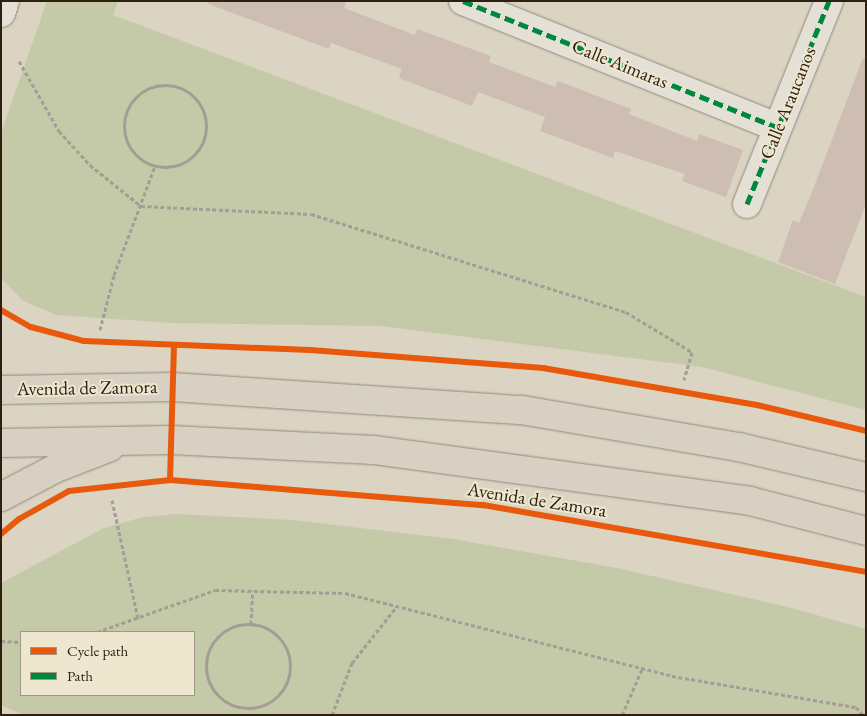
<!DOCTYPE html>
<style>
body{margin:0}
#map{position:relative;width:867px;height:716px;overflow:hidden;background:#dcd4c2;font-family:"EB Garamond",serif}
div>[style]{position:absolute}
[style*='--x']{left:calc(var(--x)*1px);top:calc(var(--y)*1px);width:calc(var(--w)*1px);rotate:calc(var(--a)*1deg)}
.green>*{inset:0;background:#c4c9a8}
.building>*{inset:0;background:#cdbdb2}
.path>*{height:3px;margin-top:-1.5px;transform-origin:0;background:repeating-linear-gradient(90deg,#a29e96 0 4px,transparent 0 6.5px)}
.path>.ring{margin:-1.5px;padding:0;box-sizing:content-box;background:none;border:3px solid #a29e96;border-radius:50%}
.roads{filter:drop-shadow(0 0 1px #90897d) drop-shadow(0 0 1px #90897d)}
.street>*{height:28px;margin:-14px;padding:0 14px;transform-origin:14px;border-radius:14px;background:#e4e0d6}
.secondary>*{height:28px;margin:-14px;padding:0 14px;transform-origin:14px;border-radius:14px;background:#e4e0d6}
.highway>*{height:28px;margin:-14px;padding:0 14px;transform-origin:14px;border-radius:14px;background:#d8d0c2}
.quiet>*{height:5px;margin-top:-2.5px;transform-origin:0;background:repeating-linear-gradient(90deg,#00873e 0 10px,transparent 0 15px)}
.cycleway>*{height:6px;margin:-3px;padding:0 3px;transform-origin:3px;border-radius:3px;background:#e8590c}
span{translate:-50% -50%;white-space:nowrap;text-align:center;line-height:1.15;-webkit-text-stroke:4px #efe6d0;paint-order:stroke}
.street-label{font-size:19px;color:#2e2011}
.frame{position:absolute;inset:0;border:2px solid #2e2011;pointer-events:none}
.legend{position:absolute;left:20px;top:631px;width:175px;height:65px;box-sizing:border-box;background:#efe6d0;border:1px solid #a29784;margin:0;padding:6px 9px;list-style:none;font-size:15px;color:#2e2011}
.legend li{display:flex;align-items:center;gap:10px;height:25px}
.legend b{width:25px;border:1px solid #a29784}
</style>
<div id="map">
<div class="green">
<i style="clip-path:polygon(47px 1px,118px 1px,113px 15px,866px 297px,866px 410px,702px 367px,381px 326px,172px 323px,56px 315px,22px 300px,1px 278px,1px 133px)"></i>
<i style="clip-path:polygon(evenodd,176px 514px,293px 520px,453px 539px,617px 568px,788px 607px,866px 629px,866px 715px,23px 715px,1px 705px,1px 583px,104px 528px,143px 517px,176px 514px,21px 632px,194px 632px,194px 695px,21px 695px,21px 632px)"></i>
</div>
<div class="building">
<i style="clip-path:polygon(208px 1px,346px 1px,344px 8px,415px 35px,417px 29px,491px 56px,489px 62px,555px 87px,558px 81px,631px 109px,629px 114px,697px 141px,699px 134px,743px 150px,726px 197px,682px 181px,685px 174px,615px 151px,613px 158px,540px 131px,545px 117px,478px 92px,472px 106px,399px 78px,402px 69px,331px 43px,329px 49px,208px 4px)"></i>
<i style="clip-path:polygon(863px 58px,866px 58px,866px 204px,835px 284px,778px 262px,793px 220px,799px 223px,810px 197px)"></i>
</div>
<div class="path">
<i style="--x:19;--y:61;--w:81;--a:60.3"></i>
<i style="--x:59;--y:131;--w:46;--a:47.6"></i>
<i style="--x:90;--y:165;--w:65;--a:38.8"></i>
<i style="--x:141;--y:206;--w:170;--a:2.7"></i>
<i style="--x:311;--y:214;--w:330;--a:17.3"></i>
<i style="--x:626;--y:312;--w:77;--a:31.2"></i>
<i style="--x:692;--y:352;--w:29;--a:106"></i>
<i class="ring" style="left:124px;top:85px;width:79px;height:79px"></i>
<i style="--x:100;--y:330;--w:57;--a:-75.7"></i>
<i style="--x:114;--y:275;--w:116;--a:-69.4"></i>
<i style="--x:112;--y:500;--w:121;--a:77.6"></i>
<i class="ring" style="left:206px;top:624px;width:81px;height:81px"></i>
<i style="--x:251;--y:624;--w:33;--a:-87"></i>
<i style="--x:97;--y:632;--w:125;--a:-19.6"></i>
<i style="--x:215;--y:590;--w:130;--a:1.3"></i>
<i style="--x:345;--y:593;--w:337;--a:14.2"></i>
<i style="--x:672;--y:676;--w:187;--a:9.6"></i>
<i style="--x:856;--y:707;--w:11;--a:49"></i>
<i style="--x:1;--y:641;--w:20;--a:3"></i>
<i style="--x:332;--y:715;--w:56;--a:-69"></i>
<i style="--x:352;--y:663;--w:73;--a:-51.7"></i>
<i style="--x:622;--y:715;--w:50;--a:-66.5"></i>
</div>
<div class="roads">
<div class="street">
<i style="--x:463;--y:1;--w:338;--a:21.9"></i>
<i style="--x:747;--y:204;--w:219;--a:-68"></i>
</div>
<div class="secondary">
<i style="--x:1;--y:13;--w:13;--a:-72"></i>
</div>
<div class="highway">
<i style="--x:1;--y:390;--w:171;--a:-1"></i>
<i style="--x:172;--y:387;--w:351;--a:3.8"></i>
<i style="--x:522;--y:410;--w:220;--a:9.7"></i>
<i style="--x:739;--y:447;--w:130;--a:13.3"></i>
<i style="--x:1;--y:443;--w:170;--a:-1"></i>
<i style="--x:171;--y:440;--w:203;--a:2.8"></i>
<i style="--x:374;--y:450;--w:379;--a:7.7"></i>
<i style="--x:750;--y:501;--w:120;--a:14.5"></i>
<i style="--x:1;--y:497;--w:60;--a:-27.8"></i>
<i style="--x:54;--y:469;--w:60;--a:-21.4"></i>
</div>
</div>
<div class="quiet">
<i style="--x:463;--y:1;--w:338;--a:21.9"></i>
<i style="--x:747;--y:204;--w:219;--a:-68"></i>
</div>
<div class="cycleway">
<i style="--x:1;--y:310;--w:34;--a:30"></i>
<i style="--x:31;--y:327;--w:55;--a:14.8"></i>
<i style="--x:84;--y:341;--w:226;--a:2.3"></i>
<i style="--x:310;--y:350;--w:234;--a:4.4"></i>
<i style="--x:543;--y:368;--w:217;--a:9.8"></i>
<i style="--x:757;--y:405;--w:112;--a:13.4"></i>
<i style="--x:170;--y:480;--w:135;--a:-88.3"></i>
<i style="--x:1;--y:534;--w:23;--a:-40"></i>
<i style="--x:19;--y:519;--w:57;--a:-29.2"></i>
<i style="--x:69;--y:491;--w:102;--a:-6.2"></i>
<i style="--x:170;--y:480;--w:314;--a:4.6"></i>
<i style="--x:483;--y:505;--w:389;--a:9.9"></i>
</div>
<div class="street-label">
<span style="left:620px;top:64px;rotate:22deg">Calle Aimaras</span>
<span style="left:788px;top:103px;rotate:-68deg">Calle Araucanos</span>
<span style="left:87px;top:388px;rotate:-1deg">Avenida de Zamora</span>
<span style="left:537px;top:500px;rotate:9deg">Avenida de Zamora</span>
</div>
<div class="frame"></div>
<ul class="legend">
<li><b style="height:6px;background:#e8590c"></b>Cycle path</li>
<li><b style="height:6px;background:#00873e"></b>Path</li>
</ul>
</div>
